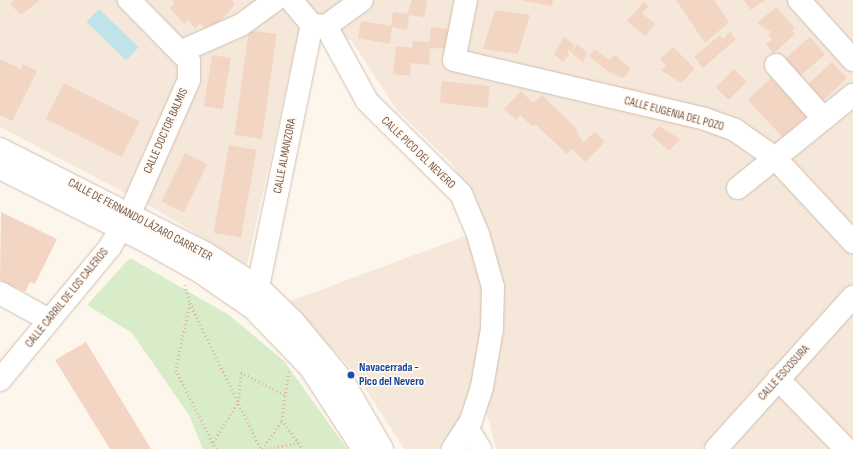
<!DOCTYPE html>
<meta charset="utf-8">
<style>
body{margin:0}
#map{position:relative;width:853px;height:449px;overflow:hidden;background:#fdf6ec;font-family:"Sofia Sans Condensed",sans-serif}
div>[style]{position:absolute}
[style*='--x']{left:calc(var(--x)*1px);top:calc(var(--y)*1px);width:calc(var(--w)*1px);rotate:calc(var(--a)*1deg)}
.residential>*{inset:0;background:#f5e8da}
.green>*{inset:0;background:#d8ecc9}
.water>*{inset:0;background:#bfe3e8;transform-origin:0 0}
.building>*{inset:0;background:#f3d5c3;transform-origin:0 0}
.path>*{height:2.5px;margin-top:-1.25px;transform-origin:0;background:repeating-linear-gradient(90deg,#d9b8a5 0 1px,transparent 0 4px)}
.roads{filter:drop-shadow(0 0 1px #d1beb0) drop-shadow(0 0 1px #d1beb0)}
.minor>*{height:22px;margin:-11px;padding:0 11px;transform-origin:11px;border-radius:11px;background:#fff}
.dots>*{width:11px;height:11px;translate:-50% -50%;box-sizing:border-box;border:2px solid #fffaf3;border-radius:50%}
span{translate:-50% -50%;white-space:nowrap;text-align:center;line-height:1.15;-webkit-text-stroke:3.5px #fffaf3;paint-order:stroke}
.street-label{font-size:12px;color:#7a5c4d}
.transit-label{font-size:12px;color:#164399;font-weight:700}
.left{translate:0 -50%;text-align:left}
</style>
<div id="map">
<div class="residential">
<i style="clip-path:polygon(0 0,853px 0,853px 449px,496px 449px,487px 414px,438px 449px,404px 449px,356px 374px,288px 302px,487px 228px,452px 164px,397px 110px,351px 40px,298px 34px,247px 265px,157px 210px,0 127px)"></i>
</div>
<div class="green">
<i style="clip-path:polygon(130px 258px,229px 315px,284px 361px,347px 449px,203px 449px,189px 415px,132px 333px,87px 305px)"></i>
</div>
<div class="water">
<i style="left:99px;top:9px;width:55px;height:18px;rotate:44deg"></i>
</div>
<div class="building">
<i style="clip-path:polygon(14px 0,40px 0,21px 15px,10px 4px)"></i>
<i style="clip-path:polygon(173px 0,232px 0,235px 5px,213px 29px,209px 25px,207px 30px,200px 23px,195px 29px,188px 20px,184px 24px,170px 8px,175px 3px)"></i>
<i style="clip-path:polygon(412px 0,427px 0,424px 17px,409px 15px,407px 30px,392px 27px,390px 44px,358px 38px,361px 21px,391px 26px,393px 12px,407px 14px)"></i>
<i style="clip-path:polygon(520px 0,553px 0,552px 6px)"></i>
<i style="clip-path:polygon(676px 0,714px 0,729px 22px,705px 43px)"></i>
<i style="clip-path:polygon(744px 0,765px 0,751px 10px)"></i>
<i style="clip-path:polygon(644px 2px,649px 6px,642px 13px,655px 24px,645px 36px,627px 21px)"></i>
<i style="clip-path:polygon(776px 7px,795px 28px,792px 30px,795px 34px,773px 54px,766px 44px,772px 39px,768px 35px,771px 32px,757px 23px)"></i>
<i style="clip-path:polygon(495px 10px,530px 15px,518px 54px,483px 49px)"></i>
<i style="clip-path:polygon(431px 27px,448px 29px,446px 49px,430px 48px,429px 65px,411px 63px,410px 76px,393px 74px,396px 46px,412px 48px,413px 41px,429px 42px)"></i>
<i style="left:249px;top:30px;width:28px;height:106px;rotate:8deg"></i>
<i style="clip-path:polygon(730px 32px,736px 39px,703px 68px,694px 57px,720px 35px,723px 39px)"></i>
<i style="clip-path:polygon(564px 37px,574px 45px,572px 51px,578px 44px,587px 53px,583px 63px,568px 49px,569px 55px,563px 62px,554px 54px)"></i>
<i style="left:810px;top:37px;width:23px;height:33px;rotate:49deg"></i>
<i style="clip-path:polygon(673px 47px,695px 69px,681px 83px,661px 70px,666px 66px,660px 59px)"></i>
<i style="clip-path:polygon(595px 49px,609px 60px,615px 55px,631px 69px,623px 78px,610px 73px,589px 56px)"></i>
<i style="left:212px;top:55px;width:19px;height:52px;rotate:9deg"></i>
<i style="clip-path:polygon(0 59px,21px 69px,23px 64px,37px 71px,12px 121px,0 115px)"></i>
<i style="left:832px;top:62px;width:22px;height:33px;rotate:47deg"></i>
<i style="left:734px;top:69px;width:18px;height:26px;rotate:45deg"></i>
<i style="left:771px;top:78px;width:52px;height:32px;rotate:47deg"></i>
<i style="left:442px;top:81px;width:48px;height:22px;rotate:6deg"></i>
<i style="left:64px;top:83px;width:85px;height:40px;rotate:27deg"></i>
<i style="clip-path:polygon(521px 91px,533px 103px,542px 95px,575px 127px,583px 143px,595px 131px,605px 142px,585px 162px,572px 149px,567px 154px,535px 124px,532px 126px,520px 115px,516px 120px,504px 109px)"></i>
<i style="clip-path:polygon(659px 126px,680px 139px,669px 151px,651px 135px)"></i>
<i style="left:229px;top:145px;width:28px;height:89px;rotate:10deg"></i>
<i style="left:185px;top:153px;width:25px;height:54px;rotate:26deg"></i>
<i style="clip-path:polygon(1px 212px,57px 239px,35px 284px,30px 282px,25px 292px,0 280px)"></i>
<i style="clip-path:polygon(86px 342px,151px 449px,110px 449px,55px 360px)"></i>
</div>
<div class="path">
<i style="--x:185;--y:285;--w:19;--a:74"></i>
<i style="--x:190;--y:303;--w:162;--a:64.1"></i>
<i style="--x:190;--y:304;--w:67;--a:102"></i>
<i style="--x:176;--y:370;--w:89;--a:63.1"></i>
<i style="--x:289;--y:372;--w:49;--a:98.3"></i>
<i style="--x:282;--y:420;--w:36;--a:54"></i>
<i style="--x:213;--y:442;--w:47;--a:-58"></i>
<i style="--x:238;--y:402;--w:30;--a:-84"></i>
<i style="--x:241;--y:372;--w:50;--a:27.6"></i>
<i style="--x:262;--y:449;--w:35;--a:-55"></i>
<i style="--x:266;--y:449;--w:36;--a:-11"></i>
</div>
<div class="roads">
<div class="minor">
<i style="--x:291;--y:0;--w:33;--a:50"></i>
<i style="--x:466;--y:0;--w:61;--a:101.3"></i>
<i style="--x:454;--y:60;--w:258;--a:13.2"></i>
<i style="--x:705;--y:119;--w:32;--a:20"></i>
<i style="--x:735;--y:130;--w:49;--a:35"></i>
<i style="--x:775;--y:158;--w:115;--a:47.1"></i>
<i style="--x:799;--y:0;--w:81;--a:48"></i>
<i style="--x:312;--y:25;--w:14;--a:4"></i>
<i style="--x:326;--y:26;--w:44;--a:-35.8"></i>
<i style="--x:326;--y:26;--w:85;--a:61.3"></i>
<i style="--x:367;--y:101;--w:132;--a:44.7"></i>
<i style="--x:461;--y:194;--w:43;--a:67"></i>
<i style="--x:478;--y:234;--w:55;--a:74.2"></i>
<i style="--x:493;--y:287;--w:42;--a:91.4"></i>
<i style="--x:492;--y:329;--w:59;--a:99.8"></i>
<i style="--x:482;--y:387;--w:36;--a:108"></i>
<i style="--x:471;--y:421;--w:33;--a:123"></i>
<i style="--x:182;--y:51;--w:64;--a:-23.8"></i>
<i style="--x:241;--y:25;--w:42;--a:-36.3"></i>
<i style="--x:776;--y:65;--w:72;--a:48.4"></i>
<i style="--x:0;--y:149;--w:230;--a:26.9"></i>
<i style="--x:205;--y:253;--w:63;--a:32.7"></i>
<i style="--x:258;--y:287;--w:50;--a:44.2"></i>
<i style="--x:294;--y:322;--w:75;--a:50.4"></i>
<i style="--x:342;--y:380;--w:80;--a:59.9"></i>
<i style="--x:0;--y:168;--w:167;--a:26.7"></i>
<i style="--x:149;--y:243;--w:57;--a:29.2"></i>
<i style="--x:199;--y:271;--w:67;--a:34.6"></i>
<i style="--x:254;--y:309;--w:81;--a:46"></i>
<i style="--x:310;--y:367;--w:98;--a:57.1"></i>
<i style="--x:738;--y:188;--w:148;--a:-39"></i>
<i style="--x:258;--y:287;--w:268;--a:-78.4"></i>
<i style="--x:0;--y:293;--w:56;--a:28.9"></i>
<i style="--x:778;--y:379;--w:98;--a:45.8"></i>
<i style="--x:0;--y:380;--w:173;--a:-50.4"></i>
<i style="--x:110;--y:247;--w:39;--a:-60"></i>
<i style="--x:130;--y:213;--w:145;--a:-66.1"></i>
<i style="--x:189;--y:80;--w:19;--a:-90"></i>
<i style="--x:189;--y:61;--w:86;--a:-134.5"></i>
<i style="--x:467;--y:428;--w:25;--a:58"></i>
<i style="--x:716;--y:449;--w:205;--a:-48"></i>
</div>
</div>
<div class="dots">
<i style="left:351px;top:375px;background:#1a4fb4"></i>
</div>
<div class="street-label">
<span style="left:674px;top:114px;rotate:15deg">CALLE EUGENIA DEL POZO</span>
<span style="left:166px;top:131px;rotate:-66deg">CALLE DOCTOR BALMIS</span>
<span style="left:418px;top:153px;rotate:44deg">CALLE PICO DEL NEVERO</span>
<span style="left:285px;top:156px;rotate:-79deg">CALLE ALMANZORA</span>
<span style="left:140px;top:220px;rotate:28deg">CALLE DE FERNANDO LÁZARO CARRETER</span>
<span style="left:67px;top:298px;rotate:-51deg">CALLE CARRIL DE LOS CALEROS</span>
<span style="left:784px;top:373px;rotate:-48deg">CALLE ESCOSURA</span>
</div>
<div class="transit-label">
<span class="left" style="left:359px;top:375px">Navacerrada -<br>Pico del Nevero</span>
</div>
</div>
